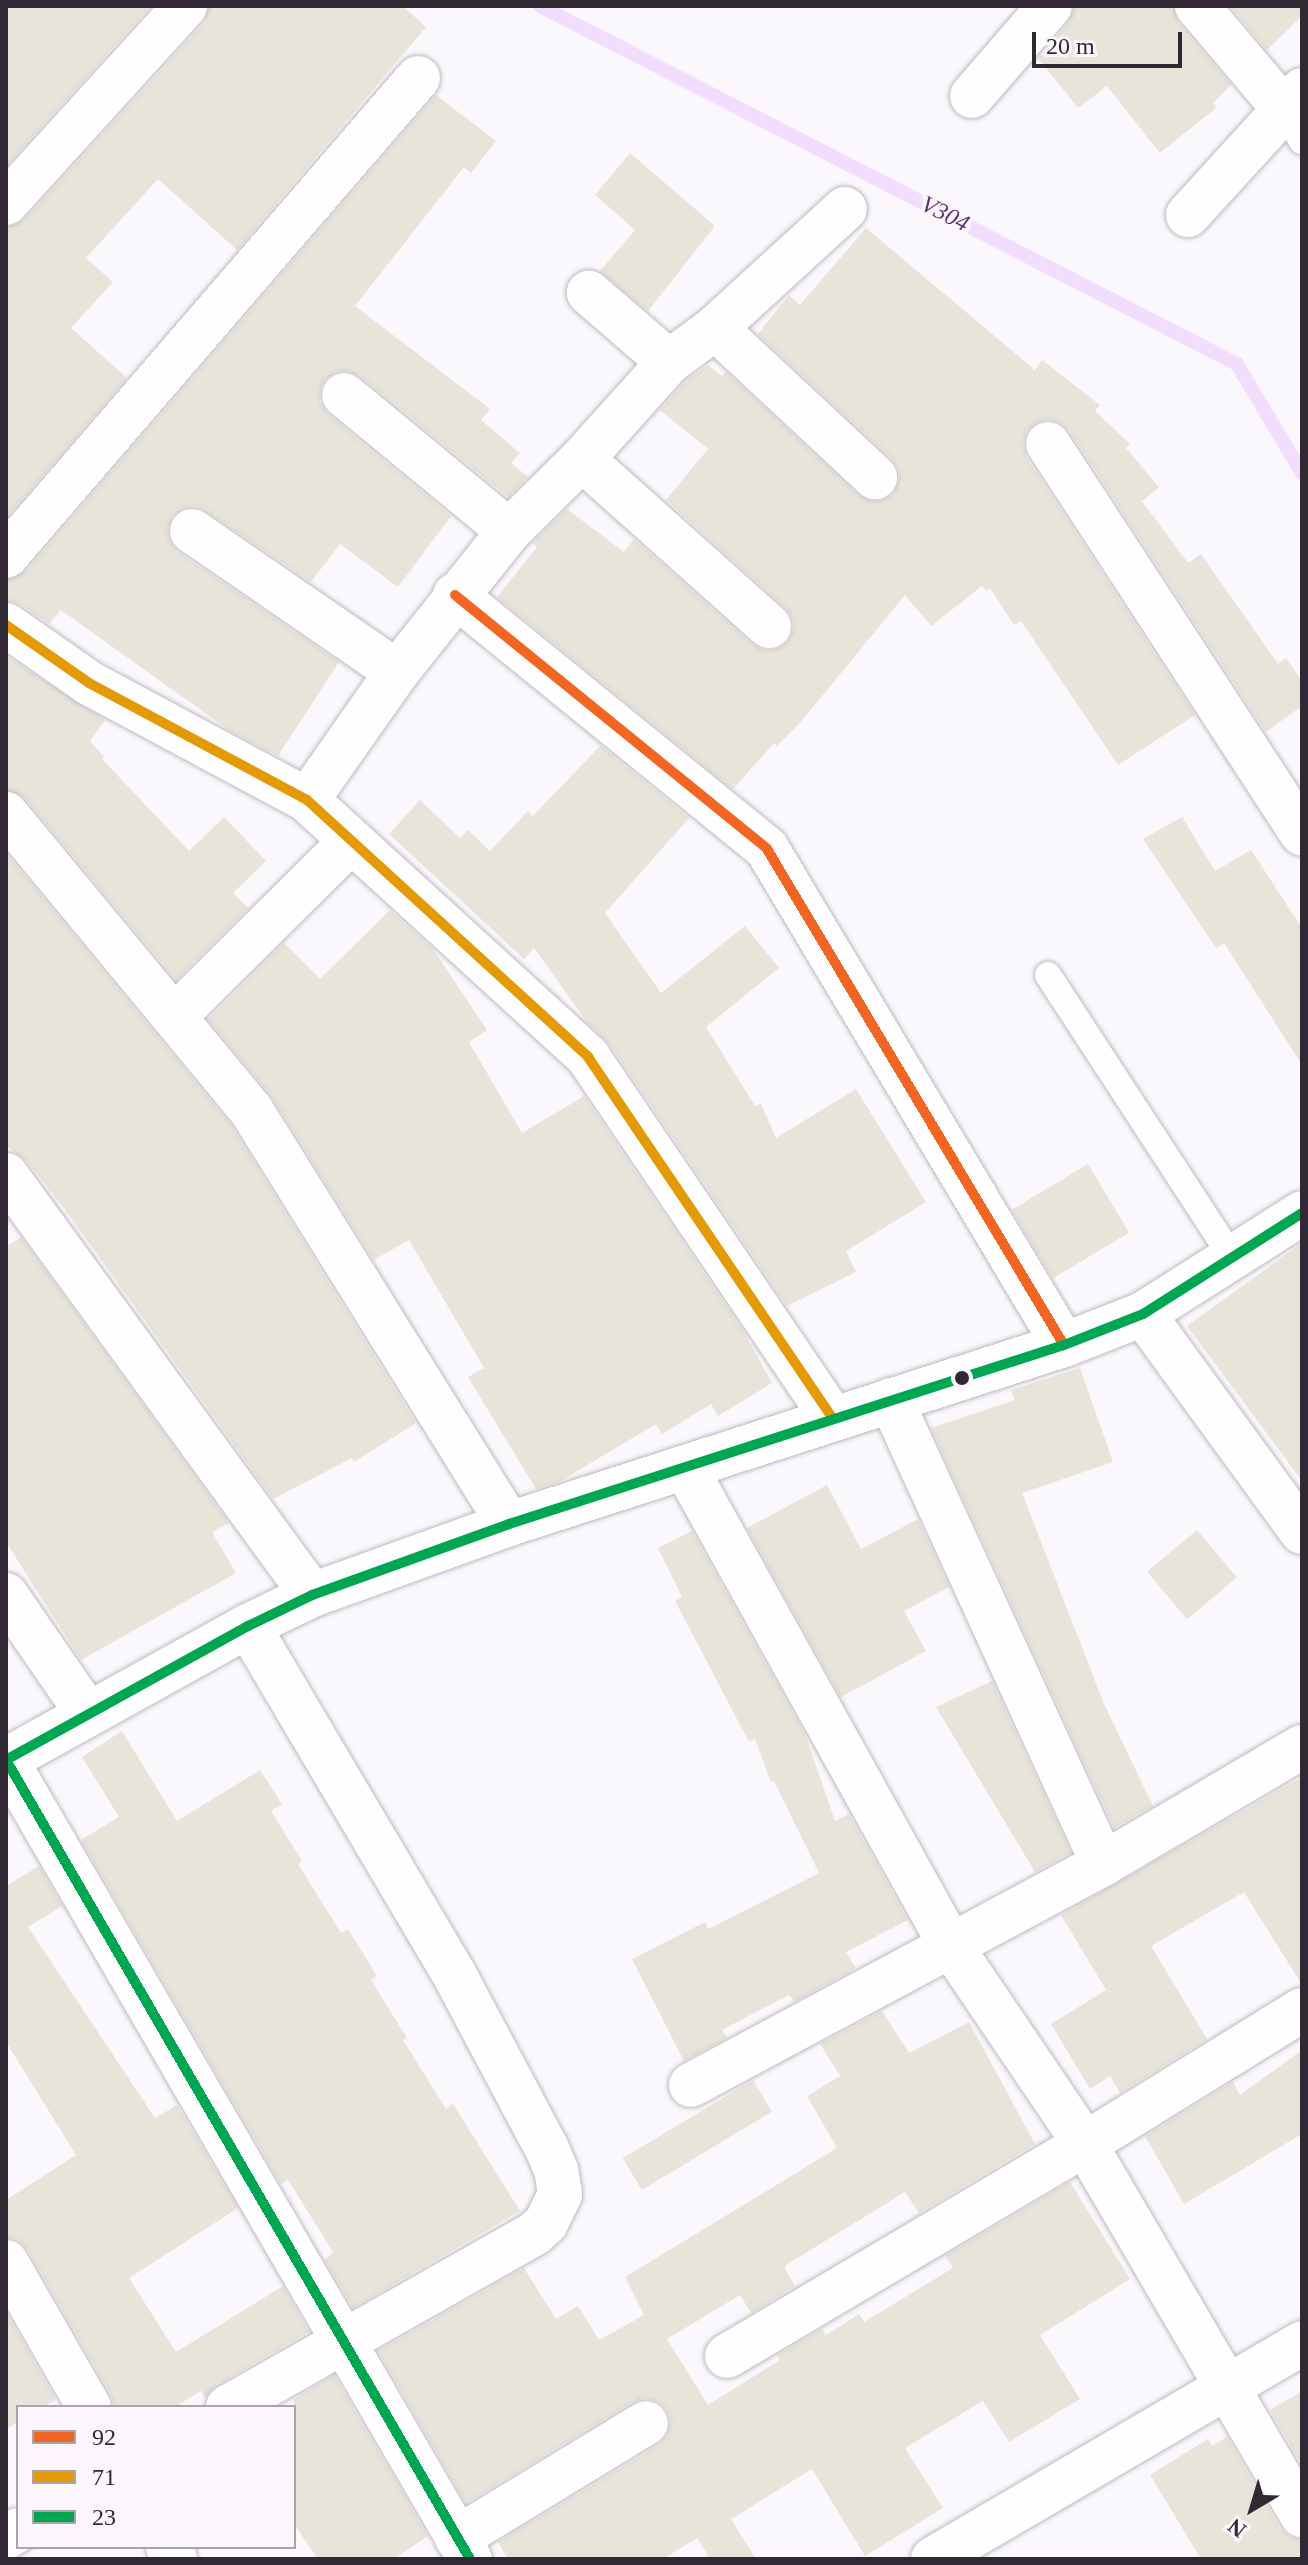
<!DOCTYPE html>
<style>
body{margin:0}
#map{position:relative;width:1308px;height:2565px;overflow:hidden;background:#faf8fc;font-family:Georgia,serif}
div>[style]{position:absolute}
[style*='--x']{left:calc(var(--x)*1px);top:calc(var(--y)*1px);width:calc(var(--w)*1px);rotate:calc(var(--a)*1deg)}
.stream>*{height:14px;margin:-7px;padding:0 7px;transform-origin:7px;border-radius:7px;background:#f2ddfe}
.building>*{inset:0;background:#e8e4d9;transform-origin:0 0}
.roads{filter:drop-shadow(0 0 2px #beb9c0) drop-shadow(0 0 2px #beb9c0)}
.service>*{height:26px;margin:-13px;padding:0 13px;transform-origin:13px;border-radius:13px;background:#fefeff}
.minor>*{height:44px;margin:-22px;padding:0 22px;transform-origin:22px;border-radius:22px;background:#fefeff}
.tertiary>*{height:44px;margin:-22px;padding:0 22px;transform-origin:22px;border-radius:22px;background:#fefeff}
.bus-1>*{height:10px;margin:-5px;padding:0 5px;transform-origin:5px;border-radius:5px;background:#f26522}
.bus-2>*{height:10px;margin:-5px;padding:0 5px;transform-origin:5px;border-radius:5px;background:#e39a05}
.bus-3>*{height:10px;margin:-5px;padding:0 5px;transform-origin:5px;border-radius:5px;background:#00a651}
.dots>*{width:22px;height:22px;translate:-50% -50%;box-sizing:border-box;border:4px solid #fbf7fd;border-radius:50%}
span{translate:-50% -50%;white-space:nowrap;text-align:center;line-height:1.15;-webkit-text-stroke:8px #fbf7fd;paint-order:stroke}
.water-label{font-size:24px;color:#5e3174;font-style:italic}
.frame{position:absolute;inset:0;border:8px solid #302934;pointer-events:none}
.legend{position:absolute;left:16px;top:2405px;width:280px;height:144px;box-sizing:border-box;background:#fbf7fd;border:2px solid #aaa5ad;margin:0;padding:10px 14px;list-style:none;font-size:24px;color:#302934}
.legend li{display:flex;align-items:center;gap:16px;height:40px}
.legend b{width:40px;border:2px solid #aaa5ad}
.north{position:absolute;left:1212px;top:2469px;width:80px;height:80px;-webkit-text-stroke:6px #fbf7fd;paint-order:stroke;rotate:218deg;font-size:22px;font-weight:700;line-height:32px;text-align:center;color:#302934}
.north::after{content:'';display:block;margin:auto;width:28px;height:36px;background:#302934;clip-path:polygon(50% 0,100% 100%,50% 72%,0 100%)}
.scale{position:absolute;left:1032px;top:32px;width:150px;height:36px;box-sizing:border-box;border:4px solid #302934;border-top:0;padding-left:10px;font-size:24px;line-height:28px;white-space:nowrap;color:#302934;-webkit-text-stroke:6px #fbf7fd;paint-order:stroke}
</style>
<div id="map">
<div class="stream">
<i style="--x:540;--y:6;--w:784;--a:27.19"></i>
<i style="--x:1237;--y:364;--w:127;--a:59.2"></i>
</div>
<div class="building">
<i style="clip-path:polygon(6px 6px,151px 6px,6px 166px)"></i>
<i style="clip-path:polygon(209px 6px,403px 6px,426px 27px,237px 250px,158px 179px,86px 258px,113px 282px,71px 328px,127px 378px,6px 518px,6px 227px,24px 220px,204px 23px)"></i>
<i style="clip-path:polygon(1074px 6px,1173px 6px,1178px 22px,1231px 85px,1213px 103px,1216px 108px,1160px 153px,1107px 86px,1078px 108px,1038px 58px,1069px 22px)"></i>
<i style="clip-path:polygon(1230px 6px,1302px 6px,1302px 16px,1267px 50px)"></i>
<i style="clip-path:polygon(436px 95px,496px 141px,471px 173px,464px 167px,355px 306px,490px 409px,481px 420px,520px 453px,511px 463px,528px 477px,508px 497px,360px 376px,349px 371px,336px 371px,325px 379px,320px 390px,320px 403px,328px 414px,451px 516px,398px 587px,340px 544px,311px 582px,205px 510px,195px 506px,182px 508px,172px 516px,167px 530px,170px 542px,178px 552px,339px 662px,278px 756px,229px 730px,61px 610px,49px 624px,20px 604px,6px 600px,6px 580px,25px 572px)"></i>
<i style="clip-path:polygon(630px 153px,715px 226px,648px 311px,600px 271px,635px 230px,595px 195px)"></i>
<i style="clip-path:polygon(866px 228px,1035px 370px,1042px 360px,1100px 405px,1095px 411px,1130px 444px,1126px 448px,1159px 487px,1142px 501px,1188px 563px,1201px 554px,1278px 664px,1286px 658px,1302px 681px,1302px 706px,1266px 732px,1069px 430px,1060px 422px,1047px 419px,1035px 423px,1026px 432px,1023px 445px,1027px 458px,1195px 715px,1118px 765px,1021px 621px,1014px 625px,990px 588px,986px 591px,982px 586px,931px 626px,905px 595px,800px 723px,777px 746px,774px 743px,733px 789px,497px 597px,537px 547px,532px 543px,567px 509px,624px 552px,634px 539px,753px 645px,765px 651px,776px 650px,787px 643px,794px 630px,793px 619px,786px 608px,666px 500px,708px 449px,660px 410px,686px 381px,708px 365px,722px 376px,726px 372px,858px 495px,870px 501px,882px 501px,893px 495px,899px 482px,899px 469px,892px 459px,758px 334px,789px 295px,800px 305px)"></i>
<i style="clip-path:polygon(6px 656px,105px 720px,90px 741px,104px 757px,102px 759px,189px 851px,224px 817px,266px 861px,233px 893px,248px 908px,176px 980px,25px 798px,6px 790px)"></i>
<i style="clip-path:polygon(589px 736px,689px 818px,605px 913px,661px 993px,745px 926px,779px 968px,706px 1027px,755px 1106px,761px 1104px,776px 1138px,856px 1089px,926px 1202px,846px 1251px,856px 1272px,787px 1306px,609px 1043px,587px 1022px,534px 948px,524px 959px,389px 834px,420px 800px,460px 838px,468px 830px,490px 851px,528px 811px,533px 816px,600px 746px)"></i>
<i style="clip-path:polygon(1182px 817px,1215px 871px,1251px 850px,1302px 928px,1302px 1065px,1224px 943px,1216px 948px,1143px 839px)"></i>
<i style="clip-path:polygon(6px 853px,231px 1125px,416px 1423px,354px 1462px,352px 1458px,273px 1499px,64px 1208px,26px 1160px,6px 1146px)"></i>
<i style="clip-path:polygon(390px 910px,433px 949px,487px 1030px,469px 1042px,522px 1133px,584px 1096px,742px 1329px,772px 1383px,718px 1416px,711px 1404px,662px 1434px,656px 1424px,559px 1482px,536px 1489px,468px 1377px,484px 1368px,409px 1240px,374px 1260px,272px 1097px,208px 1019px,284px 943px,320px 979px)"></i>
<i style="left:1088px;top:1164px;width:80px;height:89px;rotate:59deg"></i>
<i style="clip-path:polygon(21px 1237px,229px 1523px,212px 1532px,236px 1573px,81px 1660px,6px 1542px,6px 1247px)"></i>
<i style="clip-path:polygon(1302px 1243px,1302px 1481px,1187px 1326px)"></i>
<i style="clip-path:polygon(1080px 1368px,1113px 1462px,1022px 1493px,1104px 1704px,1153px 1806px,1114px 1828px,931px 1428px,1015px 1400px,1011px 1390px)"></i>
<i style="clip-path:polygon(827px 1485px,861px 1549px,918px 1519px,949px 1587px,904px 1611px,926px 1651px,841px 1697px,747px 1528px)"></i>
<i style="left:1197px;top:1530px;width:62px;height:65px;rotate:50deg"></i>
<i style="clip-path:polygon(692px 1531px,805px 1734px,835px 1821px,849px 1814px,908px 1920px,846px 1952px,856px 1968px,794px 2002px,789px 1995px,722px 2030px,727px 2038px,684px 2061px,632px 1959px,705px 1922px,708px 1929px,819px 1873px,774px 1781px,771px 1782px,755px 1739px,749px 1742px,675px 1601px,682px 1597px,658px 1548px)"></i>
<i style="clip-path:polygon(992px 1681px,1071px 1853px,1035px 1872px,936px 1707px)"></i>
<i style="clip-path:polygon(122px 1731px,177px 1821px,260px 1770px,282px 1804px,271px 1811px,302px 1861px,298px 1864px,341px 1933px,348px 1929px,377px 1976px,371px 1980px,407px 2038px,403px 2040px,446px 2109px,453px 2104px,520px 2211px,353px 2308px,325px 2260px,333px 2252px,288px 2180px,281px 2184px,81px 1840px,119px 1817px,82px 1757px)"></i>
<i style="clip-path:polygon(1302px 1777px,1302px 1985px,1244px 1892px,1151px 1946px,1207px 2039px,1120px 2093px,1110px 2076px,1090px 2089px,1051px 2024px,1106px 1990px,1061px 1915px)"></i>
<i style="clip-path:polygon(39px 1866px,62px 1906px,28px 1927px,155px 2118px,177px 2105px,238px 2208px,129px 2278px,176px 2352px,283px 2286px,309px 2332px,216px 2385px,205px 2398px,201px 2391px,175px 2407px,114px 2407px,111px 2395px,28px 2250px,18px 2240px,6px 2237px,6px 2200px,76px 2155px,6px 2042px,6px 1886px)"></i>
<i style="clip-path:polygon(882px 2011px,909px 2053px,969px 2022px,1035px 2144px,919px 2213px,905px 2192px,786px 2265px,785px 2269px,795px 2286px,751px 2313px,740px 2295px,667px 2339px,708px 2405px,780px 2360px,777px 2355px,822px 2329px,826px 2335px,859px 2314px,864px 2322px,953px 2268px,945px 2256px,1070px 2182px,1130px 2279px,1040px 2335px,1080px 2399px,1009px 2442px,983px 2401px,905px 2448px,943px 2508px,865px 2556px,812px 2469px,731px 2519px,756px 2559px,710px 2559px,697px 2538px,663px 2559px,508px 2559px,498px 2542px,660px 2444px,667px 2436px,671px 2423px,667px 2409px,659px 2402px,646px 2398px,633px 2402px,466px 2503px,378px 2351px,524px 2268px,556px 2319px,578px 2306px,599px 2340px,644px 2315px,625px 2277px,837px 2148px,807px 2096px,840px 2076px,820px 2044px)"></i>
<i style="clip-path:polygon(1302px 2050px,1302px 2134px,1184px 2204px,1145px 2136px,1233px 2082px,1240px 2095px)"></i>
<i style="left:753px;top:2080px;width:37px;height:152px;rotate:59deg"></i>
<i style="clip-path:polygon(6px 2312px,56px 2400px,43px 2407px,18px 2407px,18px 2422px,6px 2429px)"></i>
<i style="clip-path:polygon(334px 2375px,428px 2536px,394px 2559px,318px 2559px,294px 2524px,294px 2399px)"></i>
<i style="clip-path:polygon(1302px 2391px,1302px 2465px,1270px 2410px)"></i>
<i style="clip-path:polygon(1227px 2437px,1280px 2528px,1290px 2537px,1302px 2540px,1302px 2559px,1201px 2559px,1150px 2475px,1208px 2439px,1212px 2446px)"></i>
</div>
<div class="roads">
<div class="service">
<i style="--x:1284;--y:109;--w:37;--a:61"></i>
<i style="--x:1048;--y:975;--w:337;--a:56.9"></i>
</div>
<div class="minor">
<i style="--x:1197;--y:6;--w:135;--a:49.8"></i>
<i style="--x:972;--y:96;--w:119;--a:-49.1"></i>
<i style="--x:6;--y:203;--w:266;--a:-47.7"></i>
<i style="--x:1188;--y:215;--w:169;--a:-47.6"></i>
<i style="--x:715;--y:328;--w:219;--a:43"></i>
<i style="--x:669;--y:362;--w:57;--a:-36.5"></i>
<i style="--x:715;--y:328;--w:176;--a:-42.5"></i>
<i style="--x:344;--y:395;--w:214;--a:39.5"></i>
<i style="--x:1048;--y:444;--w:465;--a:56.9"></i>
<i style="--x:582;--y:459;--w:251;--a:41.8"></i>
<i style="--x:192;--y:531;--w:249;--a:34.5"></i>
<i style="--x:397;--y:672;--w:156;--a:125.1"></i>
<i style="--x:6;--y:556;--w:631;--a:-49.24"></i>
<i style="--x:455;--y:595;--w:402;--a:39.1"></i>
<i style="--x:767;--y:849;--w:578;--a:59.09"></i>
<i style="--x:6;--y:625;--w:101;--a:34.9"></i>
<i style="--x:89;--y:683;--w:247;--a:28.2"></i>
<i style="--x:307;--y:800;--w:381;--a:42.4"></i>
<i style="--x:588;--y:1057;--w:437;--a:55.9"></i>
<i style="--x:397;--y:672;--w:180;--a:-51.5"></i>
<i style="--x:509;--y:531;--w:103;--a:-44.6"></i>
<i style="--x:582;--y:459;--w:130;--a:-48.1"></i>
<i style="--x:669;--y:362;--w:106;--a:-139.2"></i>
<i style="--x:6;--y:814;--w:384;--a:50.4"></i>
<i style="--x:251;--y:1110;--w:488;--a:58.1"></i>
<i style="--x:174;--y:1017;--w:250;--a:-44.8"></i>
<i style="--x:6;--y:1175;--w:520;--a:53.92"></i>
<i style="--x:891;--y:1400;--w:510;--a:65.44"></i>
<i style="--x:685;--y:1467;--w:548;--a:60.96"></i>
<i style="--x:951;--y:1946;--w:239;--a:55.9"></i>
<i style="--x:1085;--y:2144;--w:430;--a:59.7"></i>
<i style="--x:6;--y:1595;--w:143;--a:55.5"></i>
<i style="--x:6;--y:1760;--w:924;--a:59.86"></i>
<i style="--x:691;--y:2085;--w:468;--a:-28.2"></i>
<i style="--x:1103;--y:1864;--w:231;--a:-30.5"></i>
<i style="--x:6;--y:2262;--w:167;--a:60.2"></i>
<i style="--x:727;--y:2356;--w:416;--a:-30.6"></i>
<i style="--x:1085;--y:2144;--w:255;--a:-31.7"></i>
<i style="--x:228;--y:2407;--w:353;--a:-29.5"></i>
<i style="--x:535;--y:2233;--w:15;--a:-42"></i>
<i style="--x:546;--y:2223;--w:32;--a:-64"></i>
<i style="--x:560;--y:2194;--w:24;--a:-99"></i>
<i style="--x:556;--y:2170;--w:25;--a:-113"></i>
<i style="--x:546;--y:2147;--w:196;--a:-118"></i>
<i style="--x:454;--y:1974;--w:404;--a:-120.6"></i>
<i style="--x:6;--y:2537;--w:14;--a:-30"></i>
<i style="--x:457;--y:2538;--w:221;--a:-31.3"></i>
<i style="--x:168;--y:2547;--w:14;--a:60"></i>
<i style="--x:933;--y:2559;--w:428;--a:-30.3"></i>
</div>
<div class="tertiary">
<i style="--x:1143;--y:1314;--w:270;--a:53.9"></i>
<i style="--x:6;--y:1760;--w:277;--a:-29"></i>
<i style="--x:248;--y:1626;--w:71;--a:-25.8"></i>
<i style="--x:312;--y:1595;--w:209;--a:-19.8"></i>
<i style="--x:509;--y:1524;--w:583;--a:-17.88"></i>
<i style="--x:1064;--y:1345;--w:85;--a:-21.4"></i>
<i style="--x:1143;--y:1314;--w:188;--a:-32.4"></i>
</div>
</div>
<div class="bus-1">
<i style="--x:455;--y:595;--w:402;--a:39.1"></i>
<i style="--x:767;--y:849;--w:578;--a:59.09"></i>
</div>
<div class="bus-2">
<i style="--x:6;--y:625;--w:101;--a:34.9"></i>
<i style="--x:89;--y:683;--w:247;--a:28.2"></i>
<i style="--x:307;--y:800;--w:381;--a:42.4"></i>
<i style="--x:588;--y:1057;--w:437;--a:55.9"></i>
</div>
<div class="bus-3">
<i style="--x:470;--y:2559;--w:924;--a:-120.14"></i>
<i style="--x:6;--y:1760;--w:277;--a:-29"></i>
<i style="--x:248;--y:1626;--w:71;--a:-25.8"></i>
<i style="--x:312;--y:1595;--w:209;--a:-19.8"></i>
<i style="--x:509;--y:1524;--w:583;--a:-17.88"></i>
<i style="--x:1064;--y:1345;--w:85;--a:-21.4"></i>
<i style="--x:1143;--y:1314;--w:188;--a:-32.4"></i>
</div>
<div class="dots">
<i style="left:962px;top:1378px;background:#302934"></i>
</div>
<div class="water-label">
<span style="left:945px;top:214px;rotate:27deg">V304</span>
</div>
<div class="frame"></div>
<ul class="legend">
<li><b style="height:10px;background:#f26522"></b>92</li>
<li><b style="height:10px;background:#e39a05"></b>71</li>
<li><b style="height:10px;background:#00a651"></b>23</li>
</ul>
<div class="north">N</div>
<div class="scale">20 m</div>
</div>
